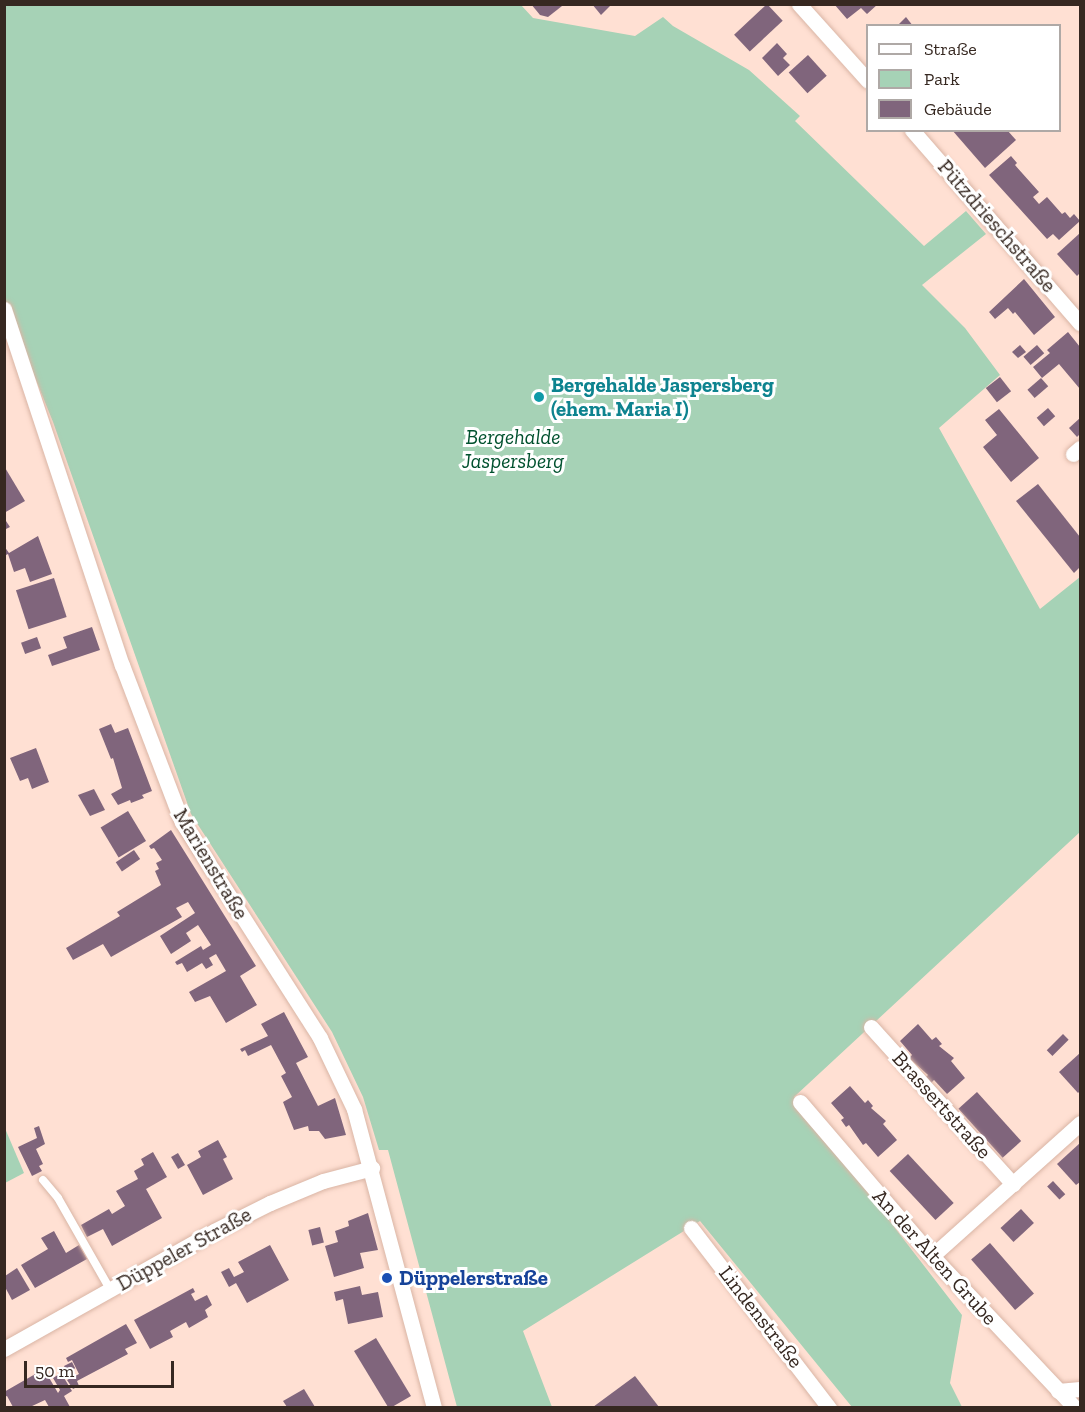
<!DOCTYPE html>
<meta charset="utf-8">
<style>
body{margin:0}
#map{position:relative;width:1085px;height:1412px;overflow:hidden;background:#ffe0d3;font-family:"Zilla Slab",serif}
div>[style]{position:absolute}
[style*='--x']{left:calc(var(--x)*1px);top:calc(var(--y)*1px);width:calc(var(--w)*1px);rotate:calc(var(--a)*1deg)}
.green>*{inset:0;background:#a6d2b6}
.building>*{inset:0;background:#80657c;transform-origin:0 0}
.roads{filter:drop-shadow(0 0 2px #dab5a5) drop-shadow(0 0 2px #dab5a5)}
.lane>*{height:8px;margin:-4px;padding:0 4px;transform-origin:4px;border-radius:4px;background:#fff}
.street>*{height:15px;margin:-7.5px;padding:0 7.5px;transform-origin:7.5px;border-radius:7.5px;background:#fff}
.dots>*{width:16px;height:16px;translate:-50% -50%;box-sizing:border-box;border:3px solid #fff;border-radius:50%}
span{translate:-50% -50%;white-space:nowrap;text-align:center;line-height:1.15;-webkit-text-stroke:6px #fff;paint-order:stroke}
.street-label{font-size:21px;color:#362821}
.culture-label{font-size:21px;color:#0d838f;font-weight:700}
.left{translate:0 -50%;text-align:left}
.park-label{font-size:21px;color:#01512e;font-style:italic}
.transit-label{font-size:21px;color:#164399;font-weight:700}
.frame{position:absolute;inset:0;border:6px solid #362821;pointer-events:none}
.legend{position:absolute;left:866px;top:24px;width:195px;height:108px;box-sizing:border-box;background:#fff;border:2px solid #afa9a6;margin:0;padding:8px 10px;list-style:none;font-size:18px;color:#362821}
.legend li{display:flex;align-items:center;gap:12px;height:30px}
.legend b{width:30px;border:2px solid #afa9a6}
.scale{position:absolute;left:24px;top:1361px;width:150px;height:27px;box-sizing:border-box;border:3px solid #362821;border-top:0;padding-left:8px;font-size:18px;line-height:21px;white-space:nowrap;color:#362821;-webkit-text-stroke:4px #fff;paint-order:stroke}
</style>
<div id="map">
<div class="green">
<i style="clip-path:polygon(4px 5px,521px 5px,533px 18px,635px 36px,663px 17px,673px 26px,749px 70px,800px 116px,795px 121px,924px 246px,966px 211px,986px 234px,922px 285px,965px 328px,1000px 375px,939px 428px,1040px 609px,1080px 577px,1080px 832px,794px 1097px,962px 1315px,950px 1383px,962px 1407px,852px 1407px,700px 1221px,523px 1331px,552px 1407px,457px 1407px,388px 1150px,379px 1150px,363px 1097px,332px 1032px,191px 814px,53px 422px,7px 308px,4px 298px)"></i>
<i style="clip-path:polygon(4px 1126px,24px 1173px,5px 1183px,4px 1183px)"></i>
</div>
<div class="building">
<i style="clip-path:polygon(531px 4px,561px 4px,562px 6px,548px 17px,540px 15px)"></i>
<i style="clip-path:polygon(592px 4px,609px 4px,610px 6px,601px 15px)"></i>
<i style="left:767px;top:4px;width:23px;height:45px;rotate:47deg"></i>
<i style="clip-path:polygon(834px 4px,878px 4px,867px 14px,861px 8px,847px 19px)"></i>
<i style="clip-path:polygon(906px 17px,913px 26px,897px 26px)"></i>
<i style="clip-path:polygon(777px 43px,787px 54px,783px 58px,790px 65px,778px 76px,762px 58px)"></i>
<i style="left:808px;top:55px;width:28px;height:26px;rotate:48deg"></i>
<i style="clip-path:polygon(952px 130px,1007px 130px,1016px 140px,985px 168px)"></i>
<i style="clip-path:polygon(1011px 156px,1017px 163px,1015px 165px,1039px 192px,1033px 197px,1039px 204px,1047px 197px,1062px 214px,1065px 212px,1070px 218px,1074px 214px,1080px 221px,1059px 240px,1053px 234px,1047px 239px,989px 175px)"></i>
<i style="clip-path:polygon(1080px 233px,1080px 273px,1077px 276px,1057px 254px)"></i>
<i style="clip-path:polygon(1024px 279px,1055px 317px,1034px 335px,1015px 312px,1013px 314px,1008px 308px,995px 319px,989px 312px)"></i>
<i style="clip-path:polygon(1068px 332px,1080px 347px,1080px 389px,1059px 364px,1042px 378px,1033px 367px,1050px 353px,1047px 350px)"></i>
<i style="clip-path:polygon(1020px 345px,1026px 352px,1018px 358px,1012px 352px)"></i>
<i style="left:1037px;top:345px;width:11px;height:18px;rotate:49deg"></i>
<i style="left:1000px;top:377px;width:18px;height:18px;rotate:52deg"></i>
<i style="left:1041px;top:378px;width:11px;height:18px;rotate:49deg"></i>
<i style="left:1048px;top:408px;width:11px;height:15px;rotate:49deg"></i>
<i style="clip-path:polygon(999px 409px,1039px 458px,1011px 482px,983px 447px,997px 435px,985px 420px)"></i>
<i style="clip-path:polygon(1080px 418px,1080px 434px,1077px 437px,1069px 428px)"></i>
<i style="clip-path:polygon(4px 466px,25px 501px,4px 513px)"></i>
<i style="clip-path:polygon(1038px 484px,1080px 537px,1080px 567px,1074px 573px,1016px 501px)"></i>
<i style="clip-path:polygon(4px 518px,10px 527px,4px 530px)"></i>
<i style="clip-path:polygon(38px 536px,52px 574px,30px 582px,25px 568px,14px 572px,8px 554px,4px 556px,4px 546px,9px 553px)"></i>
<i style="left:54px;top:578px;width:41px;height:40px;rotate:72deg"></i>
<i style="clip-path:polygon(92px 627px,100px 650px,52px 666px,48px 655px,67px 648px,63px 637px)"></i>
<i style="left:37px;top:637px;width:12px;height:17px;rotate:70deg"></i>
<i style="clip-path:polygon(111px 724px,115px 733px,128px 728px,152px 791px,142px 795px,144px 798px,131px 803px,130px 800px,118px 805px,111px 794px,122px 788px,113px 758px,111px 759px,99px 729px)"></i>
<i style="clip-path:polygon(36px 748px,49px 782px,32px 789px,28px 778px,20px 781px,10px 758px)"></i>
<i style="clip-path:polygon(94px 789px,105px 810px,90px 816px,78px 795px)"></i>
<i style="left:128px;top:811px;width:35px;height:32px;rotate:59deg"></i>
<i style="clip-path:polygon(171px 830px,256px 966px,240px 976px,257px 1005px,226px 1023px,210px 996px,195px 1002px,189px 992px,226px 971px,216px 954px,209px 958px,213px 965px,206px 969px,202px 963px,187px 972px,182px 963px,177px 965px,175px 962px,201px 946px,203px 950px,211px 945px,198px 925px,186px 933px,191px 941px,171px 954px,160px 936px,195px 913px,188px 902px,176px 908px,182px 917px,111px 957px,103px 944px,73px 960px,66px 948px,120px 916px,117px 912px,161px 885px,155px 871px,159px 869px,156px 863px,162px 860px,154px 848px,151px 849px,149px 846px)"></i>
<i style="left:134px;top:850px;width:11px;height:22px;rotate:56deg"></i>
<i style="clip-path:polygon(284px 1012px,308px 1057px,296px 1063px,318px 1106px,335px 1098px,346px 1135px,325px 1139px,319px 1131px,309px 1131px,308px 1126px,294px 1130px,283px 1102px,292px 1097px,281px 1076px,286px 1073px,271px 1045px,248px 1056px,245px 1050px,242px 1052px,240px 1049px,268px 1036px,261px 1024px)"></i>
<i style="clip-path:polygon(918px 1024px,932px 1040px,936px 1037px,942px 1044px,939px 1046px,954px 1058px,951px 1061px,965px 1078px,947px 1094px,934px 1080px,931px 1083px,926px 1077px,928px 1075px,909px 1058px,912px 1055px,900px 1041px)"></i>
<i style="left:1063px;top:1034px;width:8px;height:23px;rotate:45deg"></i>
<i style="clip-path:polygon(1080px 1053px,1080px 1091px,1078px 1093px,1059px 1072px)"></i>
<i style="clip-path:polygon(850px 1086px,865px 1103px,868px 1100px,873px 1106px,871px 1108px,886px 1121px,883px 1124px,897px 1140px,878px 1157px,866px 1143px,863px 1145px,849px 1125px,846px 1127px,841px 1120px,844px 1118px,831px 1103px)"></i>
<i style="left:977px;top:1092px;width:66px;height:25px;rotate:48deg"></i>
<i style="clip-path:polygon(39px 1126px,45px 1144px,36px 1149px,43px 1164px,39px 1166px,42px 1171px,32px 1176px,18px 1147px,37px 1138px,34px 1128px)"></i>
<i style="clip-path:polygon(218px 1140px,227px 1157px,223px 1159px,233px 1179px,203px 1195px,187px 1165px,201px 1157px,198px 1151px)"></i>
<i style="clip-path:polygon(1080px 1143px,1080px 1182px,1076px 1185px,1057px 1164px)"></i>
<i style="clip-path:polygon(153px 1152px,167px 1177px,146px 1189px,162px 1218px,112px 1246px,103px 1229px,87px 1237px,81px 1225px,109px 1209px,112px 1214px,125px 1206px,116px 1191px,138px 1179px,134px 1171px,144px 1165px,141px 1159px)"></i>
<i style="left:178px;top:1153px;width:14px;height:8px;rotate:60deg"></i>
<i style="left:908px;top:1154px;width:67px;height:25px;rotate:47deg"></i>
<i style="left:1053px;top:1181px;width:18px;height:8px;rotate:47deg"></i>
<i style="left:1021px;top:1209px;width:19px;height:28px;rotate:47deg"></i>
<i style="clip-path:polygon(368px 1213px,378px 1250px,360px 1253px,364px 1268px,334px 1277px,325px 1246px,338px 1242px,335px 1231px,349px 1226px,348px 1221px)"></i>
<i style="left:320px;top:1227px;width:16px;height:12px;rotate:76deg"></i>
<i style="clip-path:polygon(54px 1231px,66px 1253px,79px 1245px,87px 1259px,35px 1288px,21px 1265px,48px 1249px,41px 1238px)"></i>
<i style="left:990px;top:1243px;width:67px;height:25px;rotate:49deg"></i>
<i style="clip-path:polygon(270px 1245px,289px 1280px,247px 1303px,236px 1283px,229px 1287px,221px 1272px,229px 1268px,234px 1277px,244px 1272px,238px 1262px)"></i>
<i style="clip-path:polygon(17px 1268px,30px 1290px,12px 1300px,5px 1287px,5px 1276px)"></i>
<i style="clip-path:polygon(360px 1286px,362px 1295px,378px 1292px,383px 1317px,348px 1324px,343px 1299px,336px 1301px,334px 1292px)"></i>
<i style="clip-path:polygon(193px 1288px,195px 1292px,191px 1294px,195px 1301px,207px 1295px,212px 1305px,205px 1310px,208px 1317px,189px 1328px,186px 1322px,170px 1331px,173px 1337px,150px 1349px,134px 1320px)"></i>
<i style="clip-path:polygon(126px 1324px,137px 1343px,125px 1349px,128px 1354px,77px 1381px,79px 1386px,73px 1389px,67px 1380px,79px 1374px,72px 1360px,68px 1362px,66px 1358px)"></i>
<i style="clip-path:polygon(376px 1338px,411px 1396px,392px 1407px,388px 1407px,354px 1351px)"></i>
<i style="left:72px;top:1362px;width:7px;height:9px;rotate:63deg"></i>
<i style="clip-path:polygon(44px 1369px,58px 1393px,60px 1390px,53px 1378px,61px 1373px,72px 1391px,64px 1396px,70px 1407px,49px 1407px,45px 1400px,30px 1407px,13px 1407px,7px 1396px,4px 1397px,4px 1392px)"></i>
<i style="clip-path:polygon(635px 1376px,659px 1407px,593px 1407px)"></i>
<i style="clip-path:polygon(304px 1389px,315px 1407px,287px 1407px,283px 1401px)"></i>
</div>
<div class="roads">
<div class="lane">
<i style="--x:43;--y:1180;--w:23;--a:50"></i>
<i style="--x:58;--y:1198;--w:105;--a:60.3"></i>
</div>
<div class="street">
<i style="--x:799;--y:4;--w:103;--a:48.1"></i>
<i style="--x:912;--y:130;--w:256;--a:49"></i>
<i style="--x:4;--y:309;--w:375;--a:71.7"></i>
<i style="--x:122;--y:665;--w:168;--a:69.1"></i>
<i style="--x:182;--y:822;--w:256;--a:57.4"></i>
<i style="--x:320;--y:1038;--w:79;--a:64.4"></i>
<i style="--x:354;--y:1109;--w:310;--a:75"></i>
<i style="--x:1073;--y:454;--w:9;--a:-41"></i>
<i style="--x:871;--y:1027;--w:212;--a:47.9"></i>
<i style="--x:800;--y:1102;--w:203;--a:49.4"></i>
<i style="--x:932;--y:1256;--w:209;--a:46.7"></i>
<i style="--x:691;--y:1228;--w:227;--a:52.5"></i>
<i style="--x:932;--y:1256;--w:199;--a:-41.9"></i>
<i style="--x:4;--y:1349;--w:241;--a:-29.3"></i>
<i style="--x:214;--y:1231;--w:63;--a:-26.6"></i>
<i style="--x:270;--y:1203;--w:57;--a:-22.5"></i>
<i style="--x:323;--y:1181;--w:51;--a:-14.9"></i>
<i style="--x:1058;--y:1391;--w:22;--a:-5"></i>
</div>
</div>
<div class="dots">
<i style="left:539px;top:397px;background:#0f9aa8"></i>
<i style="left:387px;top:1278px;background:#1a4fb4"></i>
</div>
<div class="street-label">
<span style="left:997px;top:226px;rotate:49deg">Pützdrieschstraße</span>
<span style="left:211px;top:864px;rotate:59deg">Marienstraße</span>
<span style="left:942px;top:1105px;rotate:48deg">Brassertstraße</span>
<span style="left:184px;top:1249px;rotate:-29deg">Düppeler Straße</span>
<span style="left:935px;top:1257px;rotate:48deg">An der Alten Grube</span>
<span style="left:761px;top:1317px;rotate:52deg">Lindenstraße</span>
</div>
<div class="culture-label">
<span class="left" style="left:551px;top:397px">Bergehalde Jaspersberg<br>(ehem. Maria I)</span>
</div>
<div class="park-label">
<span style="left:513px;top:449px">Bergehalde<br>Jaspersberg</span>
</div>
<div class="transit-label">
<span class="left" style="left:399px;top:1278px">Düppelerstraße</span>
</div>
<div class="frame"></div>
<ul class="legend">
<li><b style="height:8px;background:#fff"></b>Straße</li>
<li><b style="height:16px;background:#a6d2b6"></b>Park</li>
<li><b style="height:16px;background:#80657c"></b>Gebäude</li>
</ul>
<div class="scale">50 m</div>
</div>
